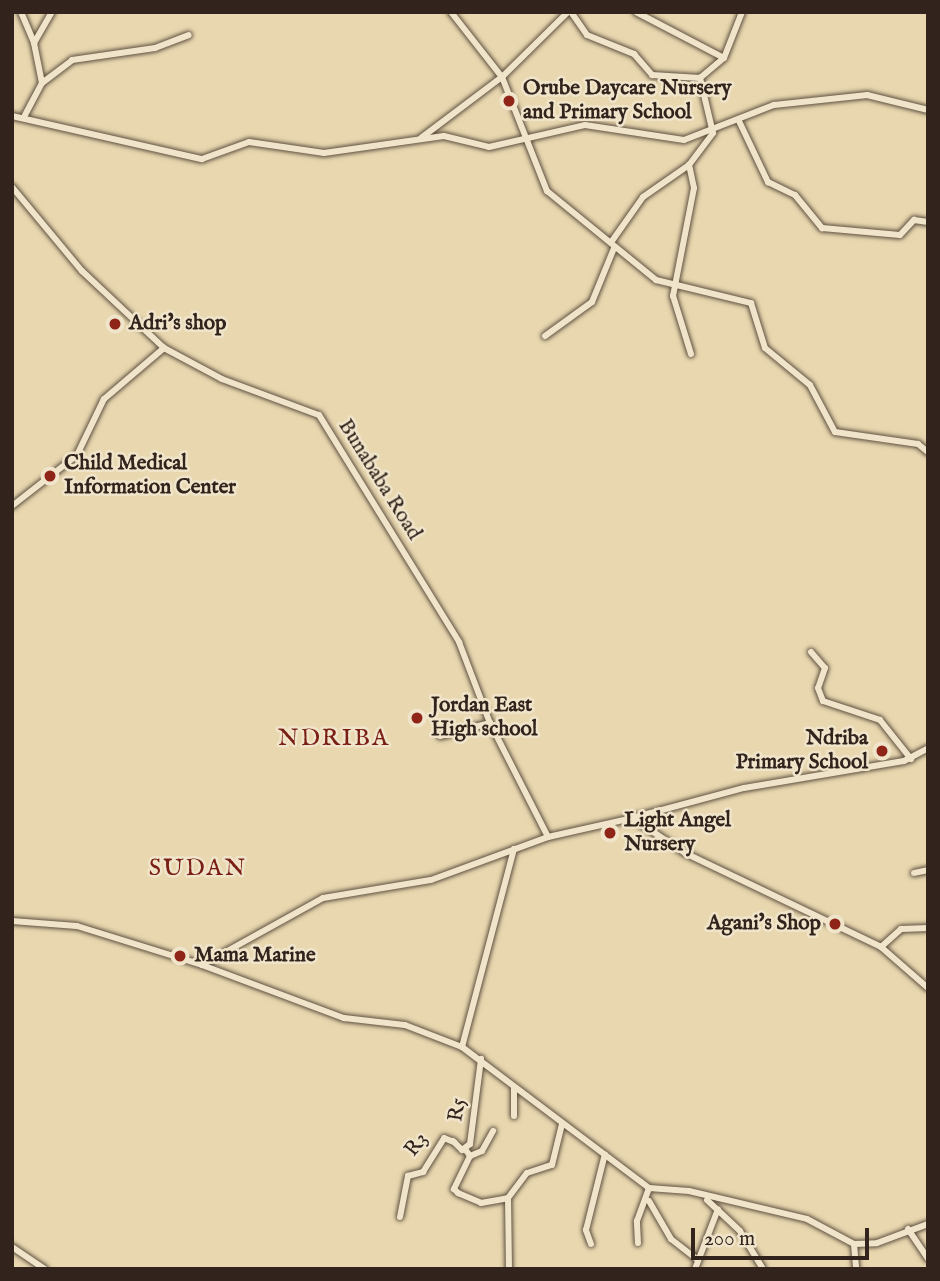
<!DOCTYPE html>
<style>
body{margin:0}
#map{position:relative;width:940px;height:1281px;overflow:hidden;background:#e8d7af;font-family:"IM FELL English",serif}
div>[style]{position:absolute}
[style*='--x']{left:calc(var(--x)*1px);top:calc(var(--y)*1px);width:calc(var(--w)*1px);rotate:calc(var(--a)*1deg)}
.roads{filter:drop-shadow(0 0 2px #605141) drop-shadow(0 0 2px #605141)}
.minor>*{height:6px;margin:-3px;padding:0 3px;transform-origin:3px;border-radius:3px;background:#f0e5cb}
.dots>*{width:19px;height:19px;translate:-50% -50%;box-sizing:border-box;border:4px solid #f0e5cb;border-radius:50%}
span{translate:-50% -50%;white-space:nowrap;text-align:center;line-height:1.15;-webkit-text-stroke:5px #f0e5cb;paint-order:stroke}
.poi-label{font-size:21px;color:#32241c;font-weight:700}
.left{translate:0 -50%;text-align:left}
.right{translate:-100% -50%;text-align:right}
.street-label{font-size:21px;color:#32241c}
.quarter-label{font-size:24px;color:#7a1f14;letter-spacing:2px}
.frame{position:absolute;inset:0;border:14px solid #32241c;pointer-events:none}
.scale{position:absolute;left:691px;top:1228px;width:178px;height:32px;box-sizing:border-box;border:4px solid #32241c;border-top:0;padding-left:9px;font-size:21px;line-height:24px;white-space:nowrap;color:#32241c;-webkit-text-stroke:5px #f0e5cb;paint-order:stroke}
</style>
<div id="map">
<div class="roads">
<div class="minor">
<i style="--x:21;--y:12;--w:34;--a:67"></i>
<i style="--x:451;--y:12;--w:83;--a:51.9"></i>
<i style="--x:502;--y:77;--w:123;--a:68.5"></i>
<i style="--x:547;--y:191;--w:141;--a:39.2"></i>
<i style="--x:656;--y:280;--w:98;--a:13.6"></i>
<i style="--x:751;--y:303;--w:47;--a:72.7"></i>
<i style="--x:765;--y:348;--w:58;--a:39.4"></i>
<i style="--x:810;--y:385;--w:53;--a:62"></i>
<i style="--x:835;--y:432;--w:84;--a:8.2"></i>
<i style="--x:918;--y:444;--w:13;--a:39"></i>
<i style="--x:571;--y:12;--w:28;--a:55"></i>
<i style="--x:587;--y:35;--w:51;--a:22"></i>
<i style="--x:634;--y:54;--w:28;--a:49"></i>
<i style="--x:652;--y:75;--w:48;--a:3.6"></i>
<i style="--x:636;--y:12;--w:99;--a:27.6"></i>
<i style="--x:42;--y:83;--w:41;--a:-101.3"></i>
<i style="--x:34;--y:43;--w:36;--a:-60"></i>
<i style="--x:25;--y:115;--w:36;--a:-62"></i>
<i style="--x:42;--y:83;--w:38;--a:-37"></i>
<i style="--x:72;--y:60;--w:84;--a:-8.2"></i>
<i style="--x:155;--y:48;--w:36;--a:-21"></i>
<i style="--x:12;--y:116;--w:195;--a:12.8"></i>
<i style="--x:202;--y:159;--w:50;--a:-19.9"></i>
<i style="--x:249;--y:142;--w:76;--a:8.3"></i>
<i style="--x:324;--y:153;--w:121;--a:-8.1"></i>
<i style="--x:444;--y:136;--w:46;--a:13.7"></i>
<i style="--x:489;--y:147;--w:98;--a:-12.9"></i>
<i style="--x:585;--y:125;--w:100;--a:8.6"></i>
<i style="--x:684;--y:140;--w:97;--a:-21.3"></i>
<i style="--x:774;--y:105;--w:94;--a:-6.1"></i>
<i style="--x:867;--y:95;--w:63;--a:13.8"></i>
<i style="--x:739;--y:121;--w:68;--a:64.6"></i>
<i style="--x:768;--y:182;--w:30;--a:26"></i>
<i style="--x:795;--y:195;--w:43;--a:50.7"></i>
<i style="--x:822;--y:228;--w:78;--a:5.1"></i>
<i style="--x:900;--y:235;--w:21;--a:-47"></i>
<i style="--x:914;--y:220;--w:14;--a:8"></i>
<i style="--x:421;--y:138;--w:101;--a:-37"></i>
<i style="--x:502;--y:77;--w:93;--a:-44.6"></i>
<i style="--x:12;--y:187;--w:109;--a:50.2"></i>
<i style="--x:82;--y:271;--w:112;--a:43.2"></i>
<i style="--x:164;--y:348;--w:66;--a:28.1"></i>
<i style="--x:222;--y:379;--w:103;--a:20.4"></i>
<i style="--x:319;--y:415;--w:267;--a:58.3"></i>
<i style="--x:459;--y:642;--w:87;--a:69.1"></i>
<i style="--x:490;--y:723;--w:128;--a:63"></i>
<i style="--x:612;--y:241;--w:54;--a:-54.8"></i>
<i style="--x:643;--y:197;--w:56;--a:-34.8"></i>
<i style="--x:545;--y:336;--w:58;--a:-35.9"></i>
<i style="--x:592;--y:302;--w:58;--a:-67.8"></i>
<i style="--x:691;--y:354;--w:61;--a:-107.2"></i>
<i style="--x:673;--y:296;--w:110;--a:-79"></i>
<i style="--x:694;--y:188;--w:24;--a:-102"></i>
<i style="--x:689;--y:165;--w:40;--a:-53"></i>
<i style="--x:713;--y:133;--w:57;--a:-103.3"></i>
<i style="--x:700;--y:78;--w:31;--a:-40"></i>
<i style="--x:724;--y:58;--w:49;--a:-68.6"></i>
<i style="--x:12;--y:506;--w:83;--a:-38.1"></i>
<i style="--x:77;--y:455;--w:62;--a:-64.3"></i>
<i style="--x:104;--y:399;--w:79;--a:-40.4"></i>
<i style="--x:811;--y:652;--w:21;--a:49"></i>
<i style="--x:825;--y:668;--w:21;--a:109"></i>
<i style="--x:818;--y:688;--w:14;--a:69"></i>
<i style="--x:823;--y:701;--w:60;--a:18.4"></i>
<i style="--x:880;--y:720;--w:50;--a:51.5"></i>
<i style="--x:440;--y:736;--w:52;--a:-14.6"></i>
<i style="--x:632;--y:818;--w:116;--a:-15"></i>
<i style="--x:744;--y:788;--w:162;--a:-9.6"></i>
<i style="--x:904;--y:761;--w:27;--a:-28"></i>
<i style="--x:914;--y:873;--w:14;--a:-12"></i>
<i style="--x:12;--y:921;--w:65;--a:4.4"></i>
<i style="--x:77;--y:926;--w:131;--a:17.3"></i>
<i style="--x:202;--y:965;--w:138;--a:-29"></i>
<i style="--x:323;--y:898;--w:109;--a:-9.5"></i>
<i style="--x:431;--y:880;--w:125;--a:-20.2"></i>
<i style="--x:548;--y:837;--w:86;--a:-12.7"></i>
<i style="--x:632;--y:818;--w:64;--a:33.4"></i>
<i style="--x:685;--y:853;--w:217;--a:25.6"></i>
<i style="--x:881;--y:947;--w:62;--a:41.1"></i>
<i style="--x:881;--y:947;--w:27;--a:-42"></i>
<i style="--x:901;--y:929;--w:27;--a:-2"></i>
<i style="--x:202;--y:965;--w:152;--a:20.5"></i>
<i style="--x:344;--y:1018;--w:61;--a:6.5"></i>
<i style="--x:405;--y:1025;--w:61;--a:21.1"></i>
<i style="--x:462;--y:1047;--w:234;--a:37"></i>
<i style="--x:649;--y:1188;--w:40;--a:4.3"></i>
<i style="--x:689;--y:1191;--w:121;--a:13.3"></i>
<i style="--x:807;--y:1219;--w:53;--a:28"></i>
<i style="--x:854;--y:1244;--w:23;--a:-2"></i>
<i style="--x:877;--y:1243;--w:54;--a:-20.4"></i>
<i style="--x:462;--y:1047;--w:205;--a:-75.3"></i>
<i style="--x:514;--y:1088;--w:28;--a:90"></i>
<i style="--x:453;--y:1141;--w:13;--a:45"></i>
<i style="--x:462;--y:1150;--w:10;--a:-37"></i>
<i style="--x:470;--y:1144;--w:86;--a:-82.6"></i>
<i style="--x:465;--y:1149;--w:9;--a:54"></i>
<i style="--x:470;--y:1156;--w:37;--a:116"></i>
<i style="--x:454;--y:1189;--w:6;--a:45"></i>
<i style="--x:458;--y:1193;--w:25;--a:23"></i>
<i style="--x:481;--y:1203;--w:27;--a:-10"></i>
<i style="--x:470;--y:1156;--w:13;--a:-23"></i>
<i style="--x:482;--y:1151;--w:23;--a:-61"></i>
<i style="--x:707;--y:1200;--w:45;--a:43.2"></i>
<i style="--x:740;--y:1231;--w:44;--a:58.8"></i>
<i style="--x:649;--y:1201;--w:44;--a:59.9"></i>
<i style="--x:671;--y:1239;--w:34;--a:38"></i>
<i style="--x:400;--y:1217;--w:42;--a:-79"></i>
<i style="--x:408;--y:1176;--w:16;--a:-15"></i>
<i style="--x:423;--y:1172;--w:40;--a:-58"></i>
<i style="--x:444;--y:1138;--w:11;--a:22"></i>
<i style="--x:908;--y:1229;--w:36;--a:56"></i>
<i style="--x:638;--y:1243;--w:22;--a:-93"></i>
<i style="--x:637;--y:1221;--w:35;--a:-70"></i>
<i style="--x:591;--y:1244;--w:15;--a:-110"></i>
<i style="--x:586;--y:1230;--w:78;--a:-76"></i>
<i style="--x:854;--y:1244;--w:25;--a:85"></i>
<i style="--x:12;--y:1247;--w:40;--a:34"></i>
<i style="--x:509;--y:1269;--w:71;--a:-90.8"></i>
<i style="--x:508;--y:1198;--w:31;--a:-53"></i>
<i style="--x:527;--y:1173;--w:26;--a:-18"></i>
<i style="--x:552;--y:1165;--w:42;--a:-76.3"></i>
<i style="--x:695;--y:1269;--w:64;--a:-69"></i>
</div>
</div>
<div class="dots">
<i style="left:509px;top:101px;background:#8f2418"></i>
<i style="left:115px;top:324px;background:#8f2418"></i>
<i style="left:50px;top:476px;background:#8f2418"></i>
<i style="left:417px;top:718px;background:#8f2418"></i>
<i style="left:882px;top:751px;background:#8f2418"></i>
<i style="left:610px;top:833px;background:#8f2418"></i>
<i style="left:835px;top:924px;background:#8f2418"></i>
<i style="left:180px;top:956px;background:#8f2418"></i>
</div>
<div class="poi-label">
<span class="left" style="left:523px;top:101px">Orube Daycare Nursery<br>and Primary School</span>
<span class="left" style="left:129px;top:324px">Adri's shop</span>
<span class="left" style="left:64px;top:476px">Child Medical<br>Information Center</span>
<span class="left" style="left:431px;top:718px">Jordan East<br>High school</span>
<span class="right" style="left:868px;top:751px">Ndriba<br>Primary School</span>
<span class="left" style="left:624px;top:833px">Light Angel<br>Nursery</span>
<span class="right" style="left:821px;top:924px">Agani's Shop</span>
<span class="left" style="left:194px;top:956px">Mama Marine</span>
</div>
<div class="street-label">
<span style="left:379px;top:480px;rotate:58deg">Bunababa Road</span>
<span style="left:458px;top:1110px;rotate:-82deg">R5</span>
<span style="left:417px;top:1145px;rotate:-53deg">R3</span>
</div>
<div class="quarter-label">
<span style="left:334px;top:739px">NDRIBA</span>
<span style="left:198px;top:869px">SUDAN</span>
</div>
<div class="frame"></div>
<div class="scale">200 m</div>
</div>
